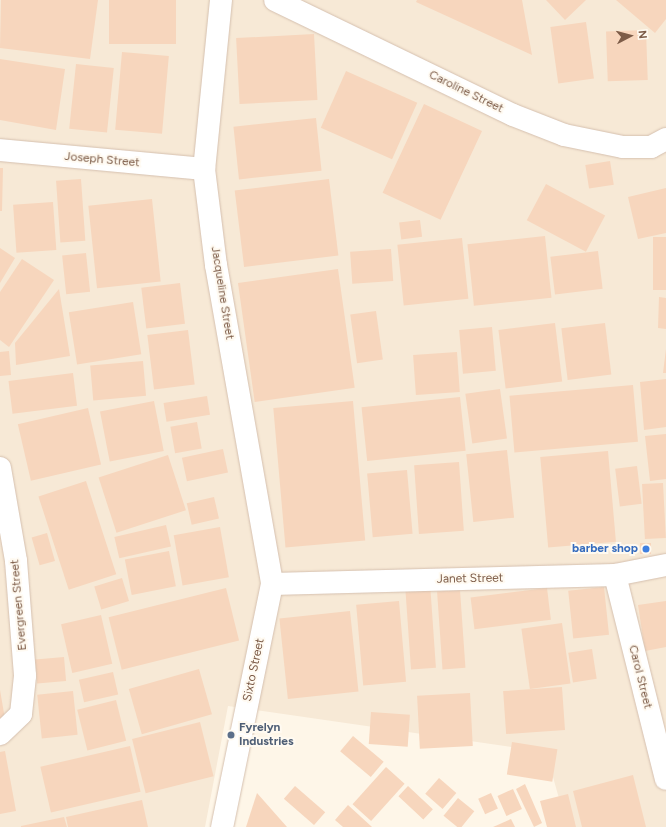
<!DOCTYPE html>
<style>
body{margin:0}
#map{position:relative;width:666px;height:827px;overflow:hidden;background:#fef6e8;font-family:Figtree,sans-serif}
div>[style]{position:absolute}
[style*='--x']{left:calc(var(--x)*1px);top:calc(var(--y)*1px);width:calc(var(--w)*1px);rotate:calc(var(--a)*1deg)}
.residential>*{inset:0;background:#f7e9d6}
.building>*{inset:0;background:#f7d6bd;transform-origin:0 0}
.roads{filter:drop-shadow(0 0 1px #d5c0af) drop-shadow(0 0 1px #d5c0af)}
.minor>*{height:22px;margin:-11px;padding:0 11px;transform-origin:11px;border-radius:11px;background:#fff}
.dots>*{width:11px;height:11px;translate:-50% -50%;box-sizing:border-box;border:2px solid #fffaf1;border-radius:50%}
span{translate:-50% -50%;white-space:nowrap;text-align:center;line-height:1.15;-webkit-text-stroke:4px #fffaf1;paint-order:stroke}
.street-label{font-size:12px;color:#7d5c48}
.shop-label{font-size:12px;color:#366cbe;font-weight:700}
.right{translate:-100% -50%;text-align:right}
.service-label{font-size:12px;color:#4e5e75;font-weight:700}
.left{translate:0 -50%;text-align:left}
.north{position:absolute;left:610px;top:16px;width:40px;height:40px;-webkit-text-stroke:3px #fffaf1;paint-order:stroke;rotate:84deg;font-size:11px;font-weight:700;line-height:16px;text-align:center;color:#7d5c48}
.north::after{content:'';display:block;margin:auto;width:14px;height:18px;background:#7d5c48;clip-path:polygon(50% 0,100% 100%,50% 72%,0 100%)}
</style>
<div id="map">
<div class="residential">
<i style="clip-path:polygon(0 0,666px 0,666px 827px,567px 827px,546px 752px,228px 706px,205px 827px,0 827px)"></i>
</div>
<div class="building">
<i style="clip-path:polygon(1px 0,98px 0,90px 59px,0 48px)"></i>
<i style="left:109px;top:0;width:67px;height:44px"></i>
<i style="clip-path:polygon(417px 0,522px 0,532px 55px,416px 2px)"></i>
<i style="clip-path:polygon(546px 0,586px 0,565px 20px)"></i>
<i style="clip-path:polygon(616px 0,666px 0,666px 19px,655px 33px)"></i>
<i style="left:586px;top:22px;width:57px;height:36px;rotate:82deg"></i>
<i style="left:646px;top:30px;width:50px;height:40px;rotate:88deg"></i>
<i style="left:314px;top:34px;width:66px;height:78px;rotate:87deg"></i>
<i style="left:122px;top:52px;width:47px;height:78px;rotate:5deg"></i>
<i style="clip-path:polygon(0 59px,65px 69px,56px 130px,0 120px)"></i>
<i style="left:76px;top:64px;width:38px;height:65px;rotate:6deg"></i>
<i style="left:346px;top:71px;width:78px;height:62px;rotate:24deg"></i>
<i style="left:424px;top:104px;width:64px;height:98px;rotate:25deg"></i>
<i style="left:316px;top:118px;width:53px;height:83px;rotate:84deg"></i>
<i style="left:610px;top:161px;width:24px;height:25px;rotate:81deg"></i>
<i style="clip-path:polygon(0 168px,3px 168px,2px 211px,0 211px)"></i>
<i style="left:81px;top:179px;width:62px;height:25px;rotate:86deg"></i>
<i style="left:329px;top:179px;width:77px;height:95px;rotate:83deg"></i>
<i style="left:546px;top:184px;width:67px;height:41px;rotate:28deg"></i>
<i style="clip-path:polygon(666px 188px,666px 233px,638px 239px,628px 197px)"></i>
<i style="left:152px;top:199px;width:83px;height:64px;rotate:84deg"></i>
<i style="left:53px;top:202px;width:48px;height:40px;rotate:86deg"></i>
<i style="left:420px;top:220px;width:17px;height:21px;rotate:83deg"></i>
<i style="left:545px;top:236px;width:62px;height:78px;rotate:84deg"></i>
<i style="left:653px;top:237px;width:13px;height:53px"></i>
<i style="left:462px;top:238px;width:61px;height:65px;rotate:84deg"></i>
<i style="clip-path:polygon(0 248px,15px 258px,0 283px)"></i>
<i style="left:391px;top:249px;width:32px;height:41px;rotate:86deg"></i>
<i style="left:598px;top:251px;width:38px;height:48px;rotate:83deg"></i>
<i style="left:86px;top:253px;width:39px;height:24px;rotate:84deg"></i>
<i style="clip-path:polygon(22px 259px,54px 280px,9px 347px,0 340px,0 292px)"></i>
<i style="left:338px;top:269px;width:120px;height:101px;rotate:82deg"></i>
<i style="left:180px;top:283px;width:41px;height:39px;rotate:83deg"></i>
<i style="clip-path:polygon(59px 289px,70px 356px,16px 365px,15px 343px)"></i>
<i style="clip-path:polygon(659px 297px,666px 298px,666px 329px,658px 328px)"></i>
<i style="left:133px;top:302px;width:53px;height:65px;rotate:81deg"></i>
<i style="left:376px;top:311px;width:49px;height:26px;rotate:82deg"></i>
<i style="left:555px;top:323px;width:59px;height:57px;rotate:83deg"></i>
<i style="left:605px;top:323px;width:52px;height:44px;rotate:83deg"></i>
<i style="left:492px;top:327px;width:44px;height:33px;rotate:85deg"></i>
<i style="left:188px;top:330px;width:55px;height:41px;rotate:83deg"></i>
<i style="clip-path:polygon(666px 349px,666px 373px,663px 373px)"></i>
<i style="clip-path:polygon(9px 351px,11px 375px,0 376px,0 352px)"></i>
<i style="left:457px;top:352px;width:40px;height:44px;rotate:86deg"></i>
<i style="left:143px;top:361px;width:35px;height:53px;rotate:85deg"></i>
<i style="left:73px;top:373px;width:33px;height:65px;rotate:83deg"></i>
<i style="clip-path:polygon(666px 379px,666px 427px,644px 430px,640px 382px)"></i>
<i style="left:633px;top:385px;width:57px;height:124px;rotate:85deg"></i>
<i style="left:500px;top:389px;width:50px;height:35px;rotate:82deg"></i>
<i style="left:207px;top:396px;width:19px;height:44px;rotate:81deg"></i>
<i style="left:460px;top:397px;width:54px;height:99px;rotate:84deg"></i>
<i style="left:154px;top:401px;width:51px;height:55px;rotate:79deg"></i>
<i style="left:353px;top:401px;width:140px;height:80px;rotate:85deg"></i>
<i style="left:88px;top:408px;width:58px;height:72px;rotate:77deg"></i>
<i style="left:197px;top:422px;width:27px;height:27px;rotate:80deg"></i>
<i style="clip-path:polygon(666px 434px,666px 479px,650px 481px,645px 436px)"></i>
<i style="left:223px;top:449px;width:24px;height:42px;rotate:78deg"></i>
<i style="left:507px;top:450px;width:68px;height:41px;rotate:84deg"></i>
<i style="left:608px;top:451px;width:91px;height:68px;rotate:85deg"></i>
<i style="left:168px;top:455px;width:58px;height:73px;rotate:72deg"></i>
<i style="left:459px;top:462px;width:69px;height:45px;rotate:86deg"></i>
<i style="left:637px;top:466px;width:38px;height:22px;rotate:83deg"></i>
<i style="left:407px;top:470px;width:64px;height:40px;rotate:85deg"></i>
<i style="left:86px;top:481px;width:98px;height:50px;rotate:72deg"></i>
<i style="left:663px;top:483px;width:55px;height:21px;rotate:87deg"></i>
<i style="left:214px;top:497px;width:22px;height:28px;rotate:77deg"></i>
<i style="left:166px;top:525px;width:22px;height:53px;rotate:77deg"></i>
<i style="left:220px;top:527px;width:51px;height:47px;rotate:80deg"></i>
<i style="left:47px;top:533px;width:29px;height:16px;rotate:74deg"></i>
<i style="left:651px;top:543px;width:11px;height:11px;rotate:90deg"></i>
<i style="left:169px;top:551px;width:36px;height:45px;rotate:79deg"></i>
<i style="left:122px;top:578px;width:24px;height:29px;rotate:73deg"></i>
<i style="left:430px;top:583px;width:85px;height:25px;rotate:86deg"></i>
<i style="left:604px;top:587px;width:48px;height:36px;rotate:84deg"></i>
<i style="left:226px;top:588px;width:54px;height:121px;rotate:76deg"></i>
<i style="left:547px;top:588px;width:32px;height:77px;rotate:83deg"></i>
<i style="left:460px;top:590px;width:78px;height:23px;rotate:86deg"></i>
<i style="left:399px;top:601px;width:81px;height:43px;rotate:85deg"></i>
<i style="clip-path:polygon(666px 601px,666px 647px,645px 651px,638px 605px)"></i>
<i style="left:350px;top:611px;width:81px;height:71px;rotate:84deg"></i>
<i style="left:101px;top:615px;width:50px;height:41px;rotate:77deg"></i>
<i style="left:562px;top:623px;width:61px;height:41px;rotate:82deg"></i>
<i style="left:592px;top:649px;width:30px;height:24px;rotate:81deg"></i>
<i style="left:64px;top:657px;width:24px;height:29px;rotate:85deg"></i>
<i style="left:199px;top:669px;width:47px;height:73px;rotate:74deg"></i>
<i style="left:113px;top:672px;width:23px;height:35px;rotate:77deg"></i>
<i style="left:562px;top:687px;width:43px;height:59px;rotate:86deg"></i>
<i style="clip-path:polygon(0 690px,5px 719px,0 720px)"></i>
<i style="left:73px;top:691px;width:44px;height:36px;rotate:84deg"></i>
<i style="left:470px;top:693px;width:53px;height:53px;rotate:87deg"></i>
<i style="left:116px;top:700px;width:42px;height:40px;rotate:76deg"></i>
<i style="left:371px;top:712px;width:39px;height:32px;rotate:4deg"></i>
<i style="left:200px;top:722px;width:56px;height:70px;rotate:76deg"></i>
<i style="left:353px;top:736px;width:40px;height:20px;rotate:40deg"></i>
<i style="left:512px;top:742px;width:46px;height:33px;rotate:9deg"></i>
<i style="left:130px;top:746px;width:47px;height:92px;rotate:77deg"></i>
<i style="clip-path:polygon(5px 751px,16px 811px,0 814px,0 752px)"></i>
<i style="left:386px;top:767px;width:25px;height:50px;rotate:42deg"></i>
<i style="clip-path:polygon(633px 775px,646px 827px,582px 827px,573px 791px)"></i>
<i style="left:439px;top:778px;width:23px;height:21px;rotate:41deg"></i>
<i style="clip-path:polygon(525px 784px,542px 823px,534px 827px,516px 789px)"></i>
<i style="left:295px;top:786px;width:40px;height:17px;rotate:41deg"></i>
<i style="left:408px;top:786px;width:34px;height:14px;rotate:43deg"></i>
<i style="left:513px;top:789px;width:22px;height:17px;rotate:66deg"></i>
<i style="clip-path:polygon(257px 793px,287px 827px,246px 827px)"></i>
<i style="left:491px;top:793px;width:17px;height:14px;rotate:66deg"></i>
<i style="clip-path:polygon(568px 794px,576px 827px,547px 827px,540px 801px)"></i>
<i style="left:458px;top:798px;width:21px;height:23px;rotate:39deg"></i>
<i style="clip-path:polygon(142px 800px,148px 827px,68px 827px,66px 817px)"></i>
<i style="clip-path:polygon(348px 805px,372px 827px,343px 827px,335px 820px)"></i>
<i style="clip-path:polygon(64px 817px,67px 827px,21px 827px,21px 826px)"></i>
<i style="clip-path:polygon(511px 819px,515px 827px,493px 827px)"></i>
</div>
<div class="roads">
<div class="minor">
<i style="--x:221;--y:0;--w:170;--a:95.7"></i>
<i style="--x:204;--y:169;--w:97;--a:82.9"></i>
<i style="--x:216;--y:265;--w:324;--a:80"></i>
<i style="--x:272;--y:584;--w:248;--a:101.6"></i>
<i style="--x:275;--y:0;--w:264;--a:25.8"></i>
<i style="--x:513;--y:115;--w:55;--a:21.4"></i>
<i style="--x:564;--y:135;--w:60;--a:11.5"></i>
<i style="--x:623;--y:147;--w:28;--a:0"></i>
<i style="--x:651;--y:147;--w:17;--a:-28"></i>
<i style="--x:0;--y:150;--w:205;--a:5.3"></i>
<i style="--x:0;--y:468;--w:94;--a:80.2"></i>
<i style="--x:16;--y:561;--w:115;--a:85.5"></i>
<i style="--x:25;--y:676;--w:38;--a:96"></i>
<i style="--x:21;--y:714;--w:29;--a:136"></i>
<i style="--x:615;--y:575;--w:210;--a:76"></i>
<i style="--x:272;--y:584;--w:343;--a:-1.5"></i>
<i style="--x:615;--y:575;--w:52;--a:-11.1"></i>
</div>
</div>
<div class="dots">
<i style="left:646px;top:549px;background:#3f7fe0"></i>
<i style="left:231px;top:735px;background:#5c6f8a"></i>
</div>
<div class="street-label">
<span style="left:466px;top:92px;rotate:26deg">Caroline Street</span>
<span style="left:102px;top:160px;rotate:5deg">Joseph Street</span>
<span style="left:222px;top:293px;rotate:81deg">Jacqueline Street</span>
<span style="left:470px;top:579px;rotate:-1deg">Janet Street</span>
<span style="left:19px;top:605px;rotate:-95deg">Evergreen Street</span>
<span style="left:254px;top:670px;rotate:-78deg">Sixto Street</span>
<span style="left:640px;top:677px;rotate:76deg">Carol Street</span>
</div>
<div class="shop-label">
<span class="right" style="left:638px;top:549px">barber shop</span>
</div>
<div class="service-label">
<span class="left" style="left:239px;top:735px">Fyrelyn<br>Industries</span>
</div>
<div class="north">N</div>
</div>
